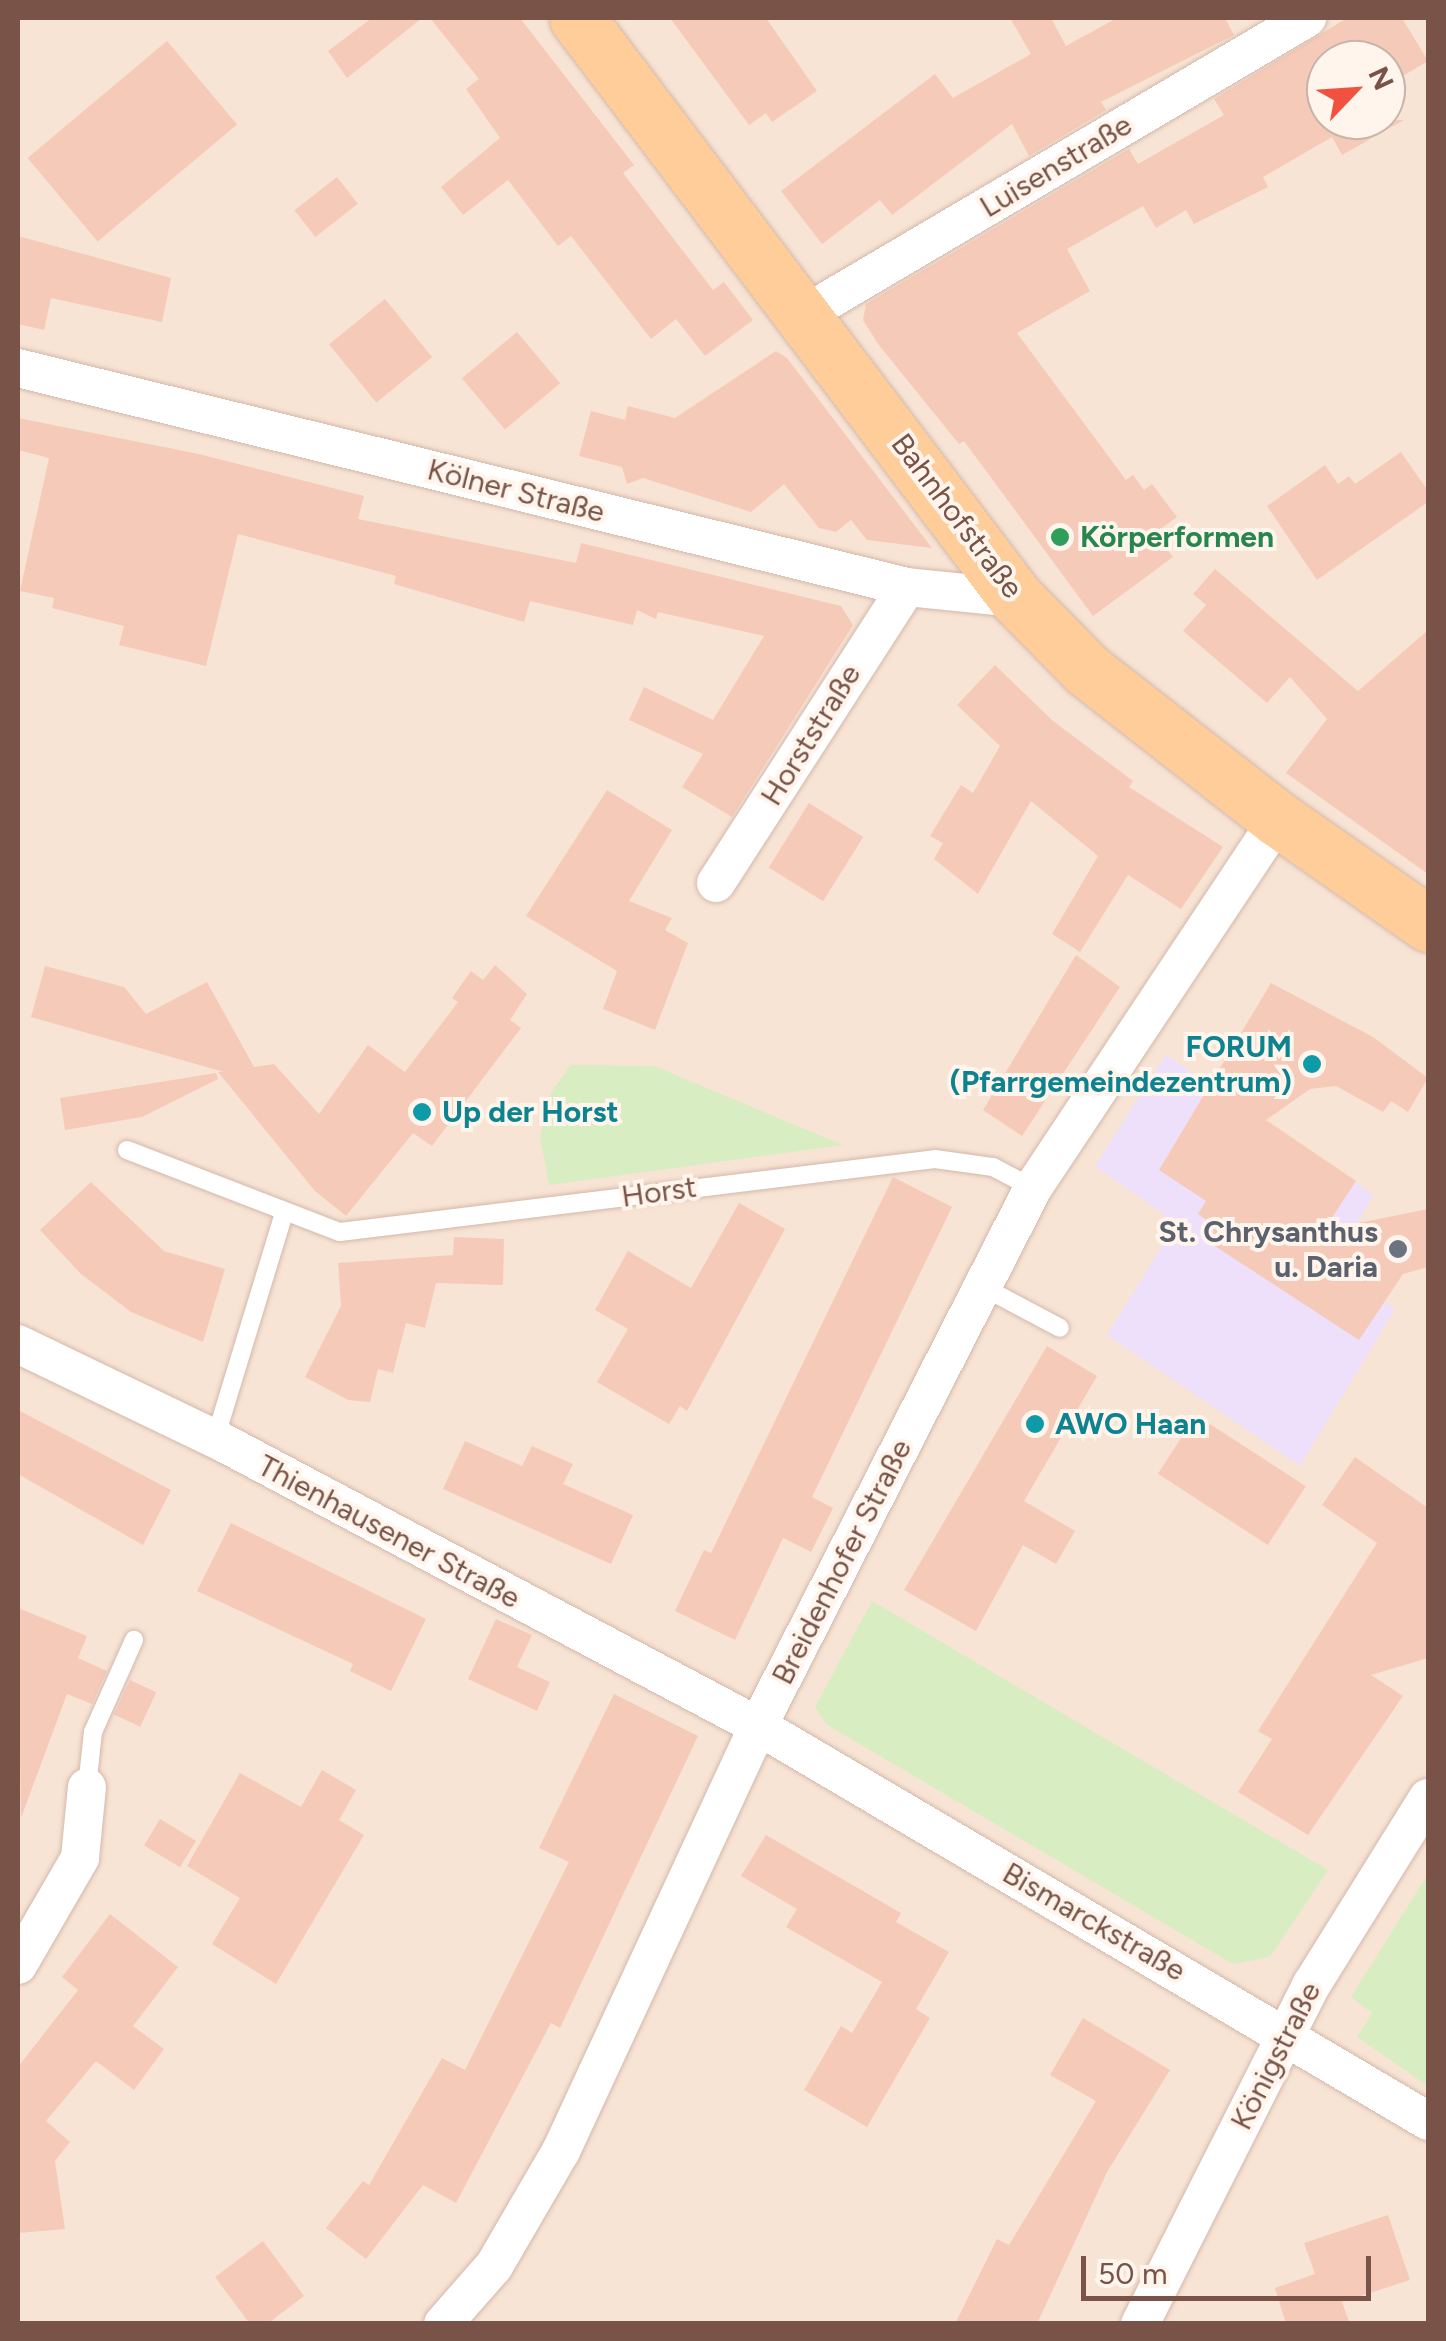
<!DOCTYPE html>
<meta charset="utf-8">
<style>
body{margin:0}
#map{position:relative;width:1446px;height:2341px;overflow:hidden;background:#fef1e4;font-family:Figtree,sans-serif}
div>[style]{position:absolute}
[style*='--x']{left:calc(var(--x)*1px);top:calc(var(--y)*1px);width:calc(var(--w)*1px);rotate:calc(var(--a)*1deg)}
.residential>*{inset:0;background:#f8e4d4}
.education>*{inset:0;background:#eee0fa}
.green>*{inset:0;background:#d8edc1}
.building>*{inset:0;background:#f6cab9;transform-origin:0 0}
.roads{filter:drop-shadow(0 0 2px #d3b8ab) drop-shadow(0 0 2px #d3b8ab)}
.lane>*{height:18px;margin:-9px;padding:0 9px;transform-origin:9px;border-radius:9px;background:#fff}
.street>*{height:38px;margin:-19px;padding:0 19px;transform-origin:19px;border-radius:19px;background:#fff}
.primary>*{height:55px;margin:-27.5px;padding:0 27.5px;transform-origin:27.5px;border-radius:27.5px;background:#ffcd9a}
.dots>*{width:28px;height:28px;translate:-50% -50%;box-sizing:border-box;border:5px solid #fff5ec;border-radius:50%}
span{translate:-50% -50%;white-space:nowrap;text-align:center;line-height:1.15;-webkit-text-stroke:8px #fff5ec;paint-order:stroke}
.street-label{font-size:30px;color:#795347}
.leisure-label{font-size:30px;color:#27864d;font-weight:700}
.left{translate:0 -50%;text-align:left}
.culture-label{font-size:30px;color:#0d838f;font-weight:700}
.right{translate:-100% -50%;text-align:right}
.worship-label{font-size:30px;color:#5b616d;font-weight:700}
.frame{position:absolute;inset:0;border:20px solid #795347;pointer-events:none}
.north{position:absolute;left:1306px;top:40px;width:100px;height:100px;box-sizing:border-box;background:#fff5ec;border:2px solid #c9b4aa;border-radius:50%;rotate:65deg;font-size:28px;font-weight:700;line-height:40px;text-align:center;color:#795347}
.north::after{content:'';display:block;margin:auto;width:35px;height:45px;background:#f15240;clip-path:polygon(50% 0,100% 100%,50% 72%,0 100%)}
.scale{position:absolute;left:1081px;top:2256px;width:290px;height:45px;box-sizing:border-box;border:5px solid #795347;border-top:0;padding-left:12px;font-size:30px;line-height:35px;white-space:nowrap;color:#795347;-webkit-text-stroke:8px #fff5ec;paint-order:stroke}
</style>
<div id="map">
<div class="residential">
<i style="clip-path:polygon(evenodd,18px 18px,1428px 18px,1428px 2323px,18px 2323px,18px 18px,1326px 60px,1386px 60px,1386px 120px,1326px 120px,1326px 60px)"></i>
</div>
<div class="education">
<i style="clip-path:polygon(1166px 1055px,1374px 1195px,1331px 1265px,1395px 1309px,1300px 1466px,1107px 1335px,1176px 1223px,1095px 1166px)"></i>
</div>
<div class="green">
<i style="clip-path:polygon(571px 1065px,654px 1066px,843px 1145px,549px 1185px,540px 1137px,551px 1092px)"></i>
<i style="clip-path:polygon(872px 1601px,1328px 1870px,1270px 1957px,1233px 1964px,826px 1724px,815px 1707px)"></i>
<i style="clip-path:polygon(1428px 1874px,1428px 2086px,1357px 2037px,1372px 2013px,1351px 1997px)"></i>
</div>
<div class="building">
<i style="clip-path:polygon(372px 18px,422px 18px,347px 78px,328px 51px)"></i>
<i style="clip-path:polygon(430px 18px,520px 18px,634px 165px,623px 173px,713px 290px,724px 282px,753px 320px,705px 356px,676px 319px,651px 339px,571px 236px,558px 246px,508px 180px,463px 215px,441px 187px,500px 138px,466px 89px,479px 79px)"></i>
<i style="clip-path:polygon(670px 18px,766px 18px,817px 91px,772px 122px,766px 113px,749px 125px)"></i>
<i style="clip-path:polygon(1010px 18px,1051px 18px,1066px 46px,1117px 18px,1225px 18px,1234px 35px,1101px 102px,1106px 110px,1029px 156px,1012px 124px,892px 215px,880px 200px,822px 244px,781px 191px,935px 74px,953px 98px,1031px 54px)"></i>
<i style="clip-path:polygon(1347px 18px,1402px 18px,1428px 61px,1386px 86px,1386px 60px,1326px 60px,1326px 120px,1404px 120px,1342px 155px,1332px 137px,1263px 177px,1268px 187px,1194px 224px,1186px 210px,1156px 228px,1143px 206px,1067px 249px,1090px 291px,1017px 333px,1126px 480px,1133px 475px,1144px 490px,1152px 484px,1177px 517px,1155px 533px,1173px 557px,1093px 616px,964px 441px,959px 444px,878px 344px,863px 320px,866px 304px,1129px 149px,1138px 164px,1224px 115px,1214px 99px)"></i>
<i style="left:167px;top:41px;width:109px;height:182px;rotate:50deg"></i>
<i style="left:337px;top:177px;width:34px;height:54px;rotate:52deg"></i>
<i style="clip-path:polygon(18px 236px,171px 278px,162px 322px,51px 298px,44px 330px,18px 324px)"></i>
<i style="left:385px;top:299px;width:75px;height:72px;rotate:51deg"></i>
<i style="left:517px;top:332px;width:67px;height:72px;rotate:50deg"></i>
<i style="clip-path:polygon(776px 351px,787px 358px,932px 548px,867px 540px,851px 520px,836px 532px,819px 528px,784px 484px,751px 512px,643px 478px,627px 484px,622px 467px,579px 456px,591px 411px,625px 420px,628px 406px,675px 418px)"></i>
<i style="clip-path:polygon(18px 418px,199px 454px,364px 496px,358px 519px,576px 563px,581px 543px,841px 606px,853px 625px,732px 817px,682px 787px,703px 754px,629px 720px,644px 687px,713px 720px,764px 636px,658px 612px,656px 619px,637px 610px,633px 625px,530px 601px,524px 622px,394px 584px,396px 576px,238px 534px,206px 666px,119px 645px,124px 626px,52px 608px,54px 598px,20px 591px,49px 458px,18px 450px)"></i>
<i style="clip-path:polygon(1401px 452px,1428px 491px,1428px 502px,1317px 580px,1267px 506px,1325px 465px,1338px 484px,1349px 476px,1355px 484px)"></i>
<i style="clip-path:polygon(1215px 569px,1358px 691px,1428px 630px,1428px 874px,1286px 773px,1327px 719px,1290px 677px,1267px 703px,1183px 631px,1206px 605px,1193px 594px)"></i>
<i style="clip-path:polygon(995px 665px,1053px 721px,1133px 781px,1129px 787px,1223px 847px,1181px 909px,1128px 875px,1080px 952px,1052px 934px,1098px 856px,1031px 801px,978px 894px,934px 859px,943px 843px,930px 836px,961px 785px,973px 793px,1000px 746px,957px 705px)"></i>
<i style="clip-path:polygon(607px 790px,672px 830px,629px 901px,672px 918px,665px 930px,688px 943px,655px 1030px,603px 1009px,617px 971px,526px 916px)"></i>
<i style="left:809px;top:803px;width:64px;height:76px;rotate:32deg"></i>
<i style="clip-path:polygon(1076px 955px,1120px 987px,1022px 1136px,983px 1110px)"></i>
<i style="clip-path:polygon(495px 965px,527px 994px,510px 1020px,521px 1028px,432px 1146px,413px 1133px,346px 1216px,315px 1191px,218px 1072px,224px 1072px,31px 1017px,45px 966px,124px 987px,146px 1014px,207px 982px,254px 1067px,274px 1064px,319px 1114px,368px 1045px,405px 1072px,458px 1002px,452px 998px,471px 971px,483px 980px)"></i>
<i style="clip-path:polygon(1271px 983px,1373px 1037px,1428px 1078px,1408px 1112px,1391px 1101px,1383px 1112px,1336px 1086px,1310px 1089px,1266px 1120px,1356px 1181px,1324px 1230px,1428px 1209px,1428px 1267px,1403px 1274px,1359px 1340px,1204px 1239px,1212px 1224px,1198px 1214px,1206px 1201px,1159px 1170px)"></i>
<i style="clip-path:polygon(216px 1073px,218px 1079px,142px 1117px,65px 1130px,60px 1098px)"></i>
<i style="clip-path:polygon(893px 1177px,952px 1207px,812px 1497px,833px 1508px,811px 1552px,783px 1538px,735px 1640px,675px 1611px,704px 1550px,711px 1553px)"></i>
<i style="clip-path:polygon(91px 1182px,164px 1251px,225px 1269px,203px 1342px,131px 1312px,81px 1274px,40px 1230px)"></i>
<i style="clip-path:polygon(739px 1203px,785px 1229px,687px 1411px,680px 1406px,669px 1424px,597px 1382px,628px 1329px,595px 1310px,628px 1251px,691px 1288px)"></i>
<i style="clip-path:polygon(454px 1237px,504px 1239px,503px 1285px,436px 1283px,425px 1328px,406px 1323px,393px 1373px,378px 1369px,370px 1402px,348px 1400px,305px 1377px,341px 1306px,338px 1263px,453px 1255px)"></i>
<i style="clip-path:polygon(1047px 1346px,1097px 1376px,1024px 1501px,1075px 1531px,1056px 1564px,1023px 1545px,976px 1631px,904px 1590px)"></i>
<i style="clip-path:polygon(18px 1410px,171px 1490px,143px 1545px,18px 1474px)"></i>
<i style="left:1196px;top:1415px;width:131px;height:70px;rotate:33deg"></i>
<i style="clip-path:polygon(465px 1441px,522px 1466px,532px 1446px,573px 1464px,563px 1484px,633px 1515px,611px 1564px,443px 1489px)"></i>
<i style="clip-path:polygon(1355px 1457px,1428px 1508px,1428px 1658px,1371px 1675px,1403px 1696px,1308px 1835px,1238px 1792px,1272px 1739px,1258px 1731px,1377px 1543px,1322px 1505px)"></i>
<i style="clip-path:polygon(231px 1523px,426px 1619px,391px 1691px,350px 1671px,353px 1664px,197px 1591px)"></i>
<i style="clip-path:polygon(18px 1608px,87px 1636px,78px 1658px,107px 1671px,92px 1704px,67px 1694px,21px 1818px)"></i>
<i style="clip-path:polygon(496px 1619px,532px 1635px,517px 1667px,550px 1682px,537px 1711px,468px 1679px)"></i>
<i style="left:130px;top:1680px;width:29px;height:38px;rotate:25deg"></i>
<i style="clip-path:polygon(614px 1694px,698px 1736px,560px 2028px,551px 2023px,456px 2203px,423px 2185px,366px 2259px,326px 2228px,363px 2181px,369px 2185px,442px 2058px,465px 2070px,569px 1862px,539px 1848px)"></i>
<i style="clip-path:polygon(322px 1770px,356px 1790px,339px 1820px,364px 1835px,276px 1984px,212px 1944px,240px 1898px,187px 1866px,240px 1773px,301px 1807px)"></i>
<i style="left:160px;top:1819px;width:42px;height:31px;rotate:31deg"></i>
<i style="clip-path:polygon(766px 1835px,901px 1913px,896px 1922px,949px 1952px,916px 2009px,930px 2018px,867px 2127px,804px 2090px,841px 2026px,852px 2033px,882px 1982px,786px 1927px,797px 1909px,741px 1876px)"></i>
<i style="clip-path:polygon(110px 1914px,178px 1967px,133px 2026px,164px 2049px,134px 2090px,96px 2061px,46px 2121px,70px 2142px,55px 2161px,65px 2229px,18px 2233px,18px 2067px,78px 1990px,62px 1977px)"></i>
<i style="clip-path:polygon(1083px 2018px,1170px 2070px,1107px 2172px,1037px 2324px,955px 2324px,997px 2239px,1009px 2245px,1096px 2101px,1050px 2075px)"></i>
<i style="clip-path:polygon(1388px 2215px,1410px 2280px,1342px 2302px,1350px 2324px,1286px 2324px,1275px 2288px,1315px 2274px,1304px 2243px)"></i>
<i style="clip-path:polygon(263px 2241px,304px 2296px,267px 2324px,250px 2324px,215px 2277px)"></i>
</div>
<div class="roads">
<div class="lane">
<i style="--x:127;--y:1150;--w:228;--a:21.1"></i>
<i style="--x:340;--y:1232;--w:599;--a:-6.99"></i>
<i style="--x:935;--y:1159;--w:59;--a:7.9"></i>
<i style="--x:993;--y:1167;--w:45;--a:27.7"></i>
<i style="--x:983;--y:1287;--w:87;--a:28"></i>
<i style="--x:215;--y:1439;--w:236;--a:-73"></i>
<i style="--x:87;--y:1787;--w:55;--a:-83.8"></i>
<i style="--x:93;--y:1732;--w:101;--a:-66"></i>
</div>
<div class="street">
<i style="--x:805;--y:314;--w:583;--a:-30.53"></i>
<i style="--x:18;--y:368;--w:916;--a:13.84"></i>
<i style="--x:907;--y:587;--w:110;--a:5.8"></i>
<i style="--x:716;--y:883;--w:352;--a:-57.2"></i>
<i style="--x:18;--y:1344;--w:226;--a:25.7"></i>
<i style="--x:222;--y:1442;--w:607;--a:27.92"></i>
<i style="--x:758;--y:1726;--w:778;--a:30.52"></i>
<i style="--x:18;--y:1965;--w:124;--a:-59.9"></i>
<i style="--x:80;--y:1858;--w:71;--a:-84.4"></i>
<i style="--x:443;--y:2324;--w:77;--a:-48.7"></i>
<i style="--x:494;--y:2266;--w:133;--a:-59.8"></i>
<i style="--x:561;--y:2151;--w:468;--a:-65.1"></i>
<i style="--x:758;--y:1726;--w:604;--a:-62.93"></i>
<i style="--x:1033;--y:1188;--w:443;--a:-56.4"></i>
<i style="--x:1140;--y:2324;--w:381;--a:-63.2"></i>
<i style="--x:1312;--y:1984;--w:219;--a:-58.1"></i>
</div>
<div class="primary">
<i style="--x:577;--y:18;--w:727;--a:52.88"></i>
<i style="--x:1016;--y:598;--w:101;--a:45.4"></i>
<i style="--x:1087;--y:670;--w:242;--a:38"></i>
<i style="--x:1278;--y:819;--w:183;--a:35"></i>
</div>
</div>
<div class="dots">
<i style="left:1060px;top:537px;background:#2e9e5b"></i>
<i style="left:1312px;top:1064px;background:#0f9aa8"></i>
<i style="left:422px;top:1112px;background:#0f9aa8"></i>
<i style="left:1398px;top:1249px;background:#6b7280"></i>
<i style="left:1035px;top:1424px;background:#0f9aa8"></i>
</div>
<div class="street-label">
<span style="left:1056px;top:166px;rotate:-31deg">Luisenstraße</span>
<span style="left:516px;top:491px;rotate:14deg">Kölner Straße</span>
<span style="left:957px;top:516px;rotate:53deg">Bahnhofstraße</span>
<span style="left:811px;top:735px;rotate:-58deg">Horststraße</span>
<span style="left:659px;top:1192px;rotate:-8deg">Horst</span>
<span style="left:389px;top:1532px;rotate:28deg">Thienhausener Straße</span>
<span style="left:842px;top:1562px;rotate:-63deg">Breidenhofer Straße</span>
<span style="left:1094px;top:1922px;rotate:30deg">Bismarckstraße</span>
<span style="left:1276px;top:2056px;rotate:-63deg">Königstraße</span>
</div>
<div class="leisure-label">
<span class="left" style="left:1080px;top:537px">Körperformen</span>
</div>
<div class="culture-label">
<span class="right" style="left:1292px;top:1064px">FORUM<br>(Pfarrgemeindezentrum)</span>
<span class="left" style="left:442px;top:1112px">Up der Horst</span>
<span class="left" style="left:1055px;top:1424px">AWO Haan</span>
</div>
<div class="worship-label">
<span class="right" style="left:1378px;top:1249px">St. Chrysanthus<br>u. Daria</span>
</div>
<div class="frame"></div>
<div class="north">N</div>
<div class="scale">50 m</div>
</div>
